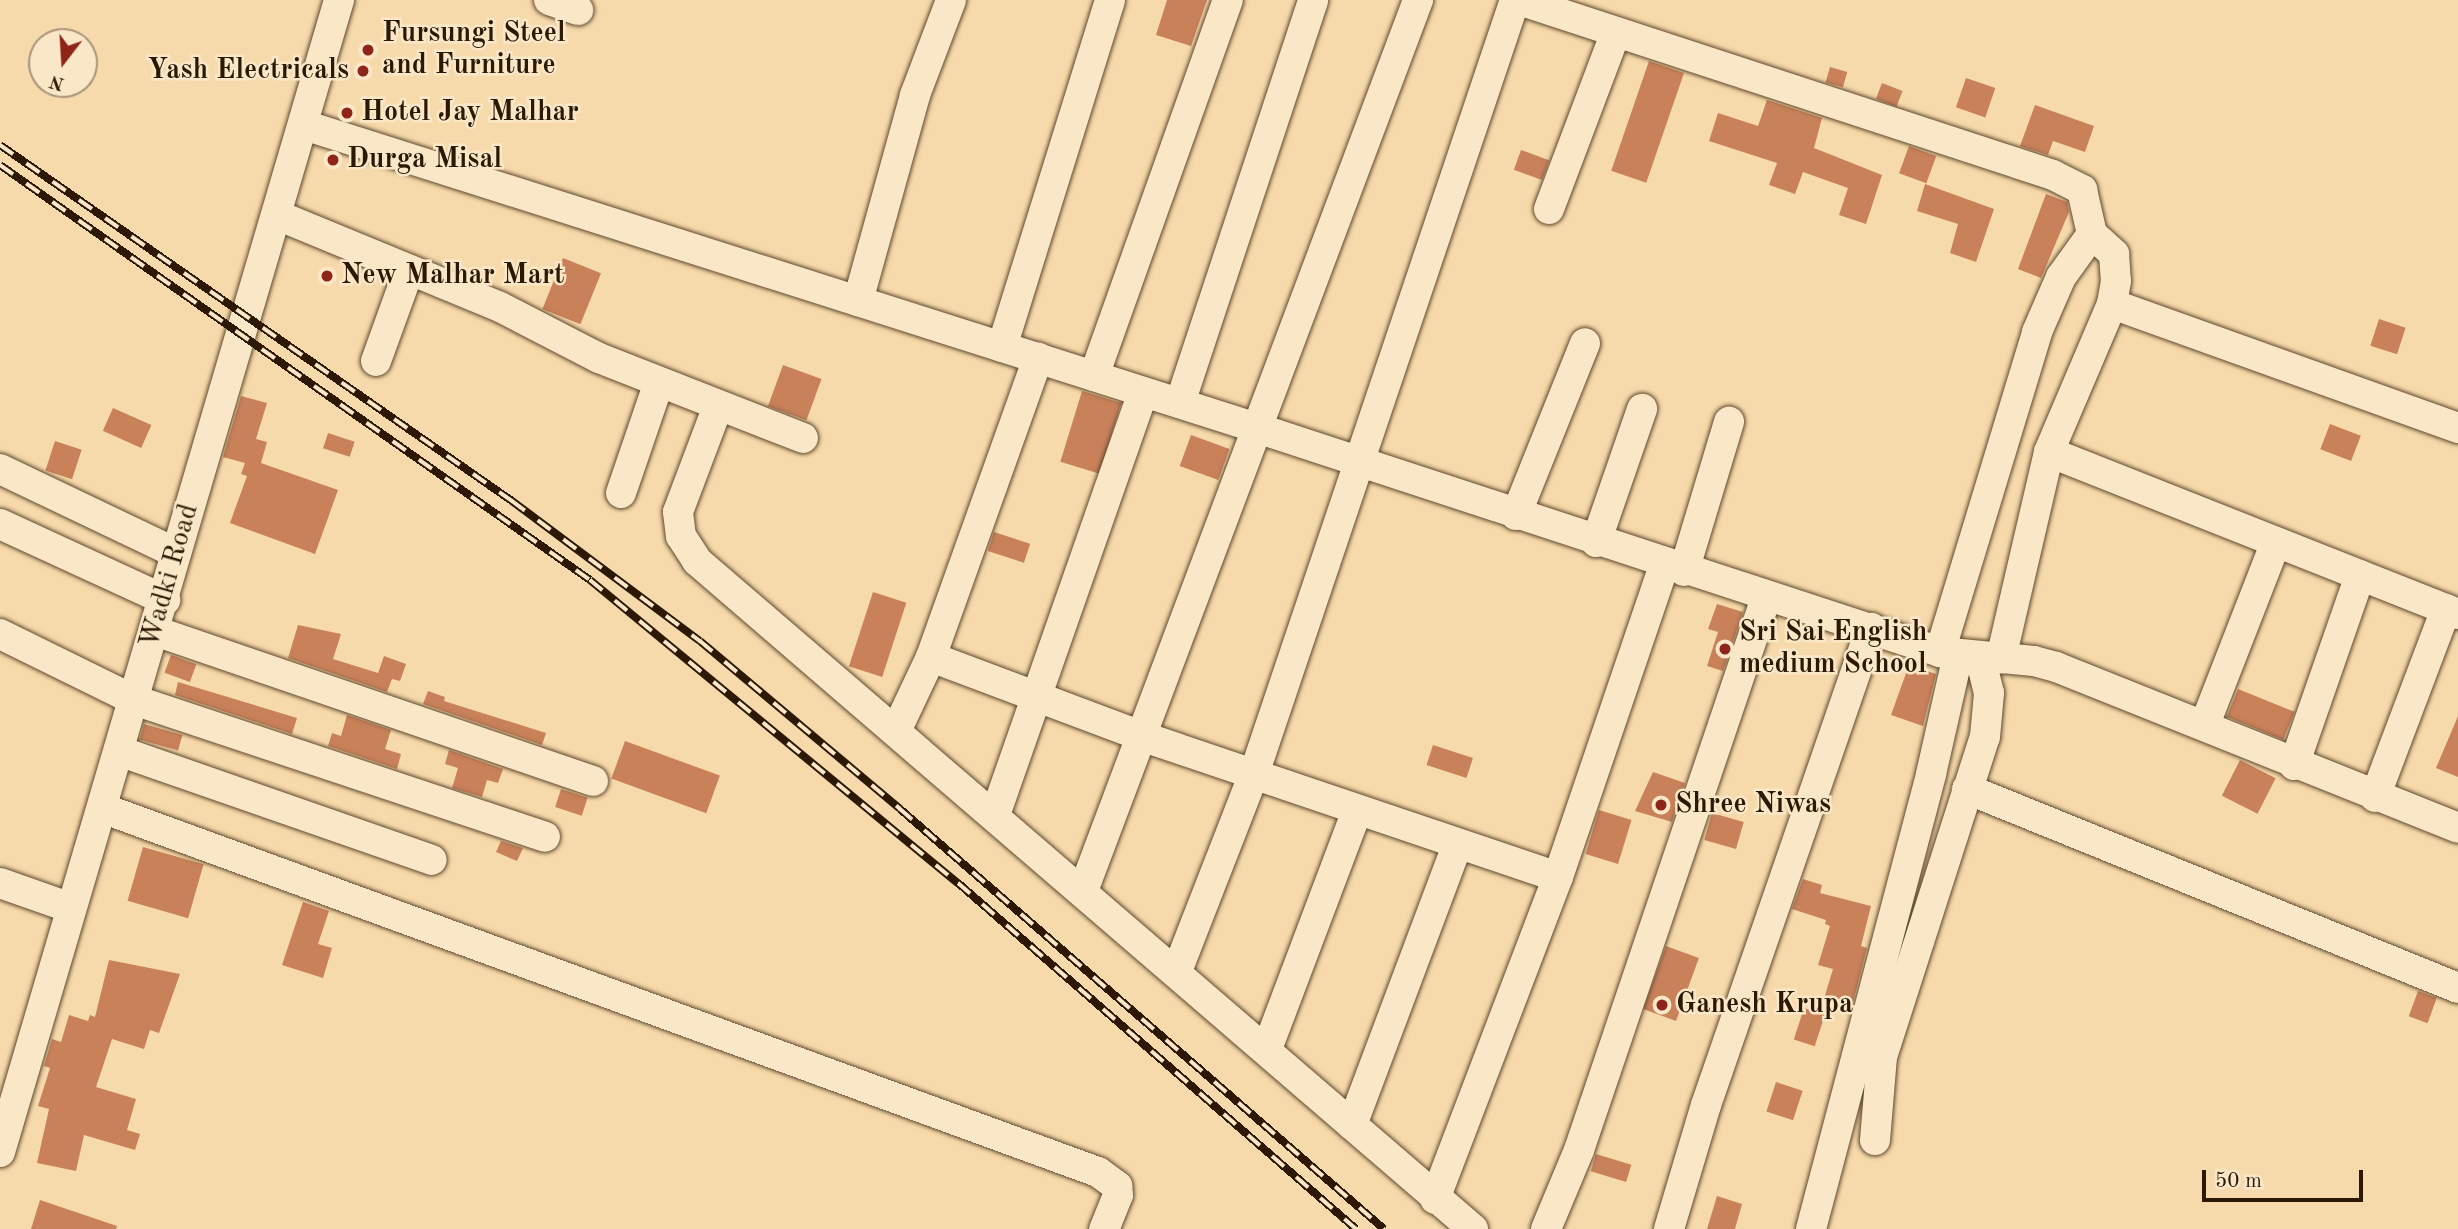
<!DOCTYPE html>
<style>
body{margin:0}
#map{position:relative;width:2458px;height:1229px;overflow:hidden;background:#f7daab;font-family:"Old Standard TT",serif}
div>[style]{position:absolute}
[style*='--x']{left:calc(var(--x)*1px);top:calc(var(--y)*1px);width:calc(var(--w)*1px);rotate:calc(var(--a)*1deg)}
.building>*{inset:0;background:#c9815a;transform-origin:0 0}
.roads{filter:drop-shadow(0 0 2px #5f482d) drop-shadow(0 0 2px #5f482d)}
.minor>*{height:30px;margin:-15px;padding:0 15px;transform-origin:15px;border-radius:15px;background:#fae7c8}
.rail>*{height:8px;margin-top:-4px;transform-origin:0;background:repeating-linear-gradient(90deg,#fae7c8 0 16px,#2c1803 0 32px);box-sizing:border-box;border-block:2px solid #2c1803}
.dots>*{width:19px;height:19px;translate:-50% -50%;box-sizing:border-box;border:4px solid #fae7c8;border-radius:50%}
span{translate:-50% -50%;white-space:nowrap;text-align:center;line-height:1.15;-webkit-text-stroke:5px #fae7c8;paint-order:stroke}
.poi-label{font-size:28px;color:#2c1803;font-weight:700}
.left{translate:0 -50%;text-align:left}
.right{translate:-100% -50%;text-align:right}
.street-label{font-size:28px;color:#2c1803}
.north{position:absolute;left:28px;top:28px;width:70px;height:70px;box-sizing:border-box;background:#fae7c8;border:2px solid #a89479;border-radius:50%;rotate:197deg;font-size:19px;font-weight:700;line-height:28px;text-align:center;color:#2c1803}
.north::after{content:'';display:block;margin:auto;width:24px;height:32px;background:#8f2418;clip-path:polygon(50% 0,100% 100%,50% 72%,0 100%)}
.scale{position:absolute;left:2202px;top:1170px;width:161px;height:32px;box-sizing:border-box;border:4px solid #2c1803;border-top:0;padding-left:9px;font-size:21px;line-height:24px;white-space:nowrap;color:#2c1803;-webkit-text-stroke:5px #fae7c8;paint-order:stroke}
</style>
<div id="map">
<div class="building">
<i style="clip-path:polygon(1167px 0,1207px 0,1191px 46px,1156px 35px)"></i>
<i style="left:1649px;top:61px;width:37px;height:116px;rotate:19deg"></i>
<i style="left:1830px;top:67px;width:18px;height:16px;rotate:16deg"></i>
<i style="left:1966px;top:78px;width:31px;height:31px;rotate:19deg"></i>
<i style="left:1882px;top:83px;width:22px;height:17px;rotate:21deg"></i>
<i style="clip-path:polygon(1767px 100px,1822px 118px,1814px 148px,1882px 175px,1866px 224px,1839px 215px,1848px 188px,1803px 172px,1795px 194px,1769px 185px,1777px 163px,1709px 141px,1718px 113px,1758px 126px)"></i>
<i style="clip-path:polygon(2035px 105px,2094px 126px,2085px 152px,2053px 141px,2048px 155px,2020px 146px)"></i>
<i style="left:1909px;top:146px;width:29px;height:29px;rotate:20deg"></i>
<i style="left:1521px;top:150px;width:30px;height:21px;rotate:20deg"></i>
<i style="clip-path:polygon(1925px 184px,1994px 209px,1976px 262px,1950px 253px,1958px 224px,1917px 211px)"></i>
<i style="clip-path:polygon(2046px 194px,2067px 202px,2069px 212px,2041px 278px,2018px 269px)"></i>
<i style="left:563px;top:258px;width:41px;height:55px;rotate:22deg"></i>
<i style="left:2379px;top:319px;width:28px;height:28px;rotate:18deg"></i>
<i style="left:783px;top:365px;width:41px;height:44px;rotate:20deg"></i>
<i style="left:1082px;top:391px;width:41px;height:74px;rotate:17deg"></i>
<i style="clip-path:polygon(241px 396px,267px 403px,256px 439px,267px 442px,261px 463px,338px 490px,315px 554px,230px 523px,247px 476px,241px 474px,245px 463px,223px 457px)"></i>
<i style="left:113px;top:408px;width:42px;height:25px;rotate:24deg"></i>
<i style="left:2330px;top:424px;width:33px;height:27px;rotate:21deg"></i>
<i style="left:328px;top:433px;width:28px;height:16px;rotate:18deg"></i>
<i style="left:1191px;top:435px;width:41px;height:33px;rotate:20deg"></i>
<i style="left:55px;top:441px;width:28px;height:31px;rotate:18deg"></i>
<i style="left:994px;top:532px;width:38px;height:20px;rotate:18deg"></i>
<i style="left:873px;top:592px;width:35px;height:78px;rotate:18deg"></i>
<i style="clip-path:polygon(1717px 604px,1743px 612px,1723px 671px,1707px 666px,1718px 632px,1708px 629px)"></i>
<i style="clip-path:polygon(298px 625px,341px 634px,333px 659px,378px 673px,384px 656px,406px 664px,400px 681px,392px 679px,387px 692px,288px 658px)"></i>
<i style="left:171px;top:655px;width:27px;height:19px;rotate:20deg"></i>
<i style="clip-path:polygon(1909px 665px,1936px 674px,1923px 726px,1891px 715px)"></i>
<i style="clip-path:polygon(178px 682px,297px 718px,292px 734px,175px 695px)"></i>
<i style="left:2238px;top:689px;width:61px;height:30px;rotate:22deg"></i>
<i style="clip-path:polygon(428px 691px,445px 697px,444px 701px,546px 733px,542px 745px,423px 704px)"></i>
<i style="clip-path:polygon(347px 715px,391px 730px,385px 749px,401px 754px,397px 769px,328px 746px,332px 733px,341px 736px)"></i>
<i style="clip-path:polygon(2458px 716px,2458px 777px,2436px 768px)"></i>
<i style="left:144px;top:724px;width:40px;height:16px;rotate:16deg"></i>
<i style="left:625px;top:741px;width:101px;height:40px;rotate:20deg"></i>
<i style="left:1433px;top:745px;width:42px;height:21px;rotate:18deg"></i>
<i style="clip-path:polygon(449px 750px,503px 769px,498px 783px,487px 780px,482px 797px,452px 788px,458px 768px,445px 764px)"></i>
<i style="left:2240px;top:760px;width:40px;height:40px;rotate:27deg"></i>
<i style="clip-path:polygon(1653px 772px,1685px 783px,1672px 822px,1635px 811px)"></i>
<i style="left:561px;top:789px;width:28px;height:19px;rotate:18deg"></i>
<i style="left:1599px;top:810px;width:34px;height:46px;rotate:17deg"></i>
<i style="left:1712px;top:813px;width:33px;height:28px;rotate:16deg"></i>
<i style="clip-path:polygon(501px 841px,523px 848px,517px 861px,496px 852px)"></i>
<i style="left:143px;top:847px;width:63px;height:56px;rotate:16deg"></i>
<i style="clip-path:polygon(1803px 879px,1822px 885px,1820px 893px,1871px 906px,1861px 946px,1867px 948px,1851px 1010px,1823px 1002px,1833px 969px,1818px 965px,1830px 926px,1825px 924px,1826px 920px,1792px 909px)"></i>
<i style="clip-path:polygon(303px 902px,329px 911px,318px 944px,332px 948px,323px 978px,282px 965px)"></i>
<i style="left:1666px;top:946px;width:35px;height:67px;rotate:20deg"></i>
<i style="clip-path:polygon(109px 960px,180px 974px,159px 1033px,150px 1030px,144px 1049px,112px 1039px,96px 1087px,136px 1099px,127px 1130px,140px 1134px,135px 1150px,84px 1135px,76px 1171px,37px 1163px,49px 1109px,38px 1106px,50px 1068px,44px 1066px,52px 1039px,61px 1042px,69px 1015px,88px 1021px,90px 1015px,95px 1017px)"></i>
<i style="left:2418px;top:991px;width:20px;height:27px;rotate:20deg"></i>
<i style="left:1804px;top:1008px;width:22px;height:33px;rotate:18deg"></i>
<i style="left:1776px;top:1082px;width:28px;height:31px;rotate:18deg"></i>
<i style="left:1596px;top:1154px;width:37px;height:18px;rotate:17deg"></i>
<i style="clip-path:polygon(1717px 1196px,1742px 1204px,1735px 1229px,1707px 1229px)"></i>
<i style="clip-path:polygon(40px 1200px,117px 1226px,116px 1229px,31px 1229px)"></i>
</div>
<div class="roads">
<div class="minor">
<i style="--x:549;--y:0;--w:31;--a:19"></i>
<i style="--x:1519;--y:0;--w:562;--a:18.14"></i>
<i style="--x:2053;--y:175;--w:33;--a:27"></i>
<i style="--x:2082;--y:190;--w:45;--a:77.2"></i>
<i style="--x:2092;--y:234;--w:30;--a:42"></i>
<i style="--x:2114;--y:254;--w:27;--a:86"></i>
<i style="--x:2116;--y:281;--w:23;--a:100"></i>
<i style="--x:2112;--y:304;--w:161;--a:113.1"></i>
<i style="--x:2049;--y:452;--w:212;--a:103.1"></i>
<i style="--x:304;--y:125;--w:1000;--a:17.64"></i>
<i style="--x:1257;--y:428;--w:719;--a:18.16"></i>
<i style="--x:1940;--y:652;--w:94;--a:5.5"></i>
<i style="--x:2034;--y:661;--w:23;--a:15"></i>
<i style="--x:2056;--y:667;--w:433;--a:21.8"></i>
<i style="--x:1549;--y:209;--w:189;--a:-69.3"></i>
<i style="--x:277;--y:215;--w:241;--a:22.4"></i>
<i style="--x:500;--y:307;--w:111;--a:27.3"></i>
<i style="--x:599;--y:358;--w:219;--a:21.4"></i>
<i style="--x:858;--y:301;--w:214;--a:-74.5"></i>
<i style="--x:915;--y:95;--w:102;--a:-69.2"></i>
<i style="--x:2112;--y:304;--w:368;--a:19.7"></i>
<i style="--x:1002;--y:347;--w:363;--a:-72.7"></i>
<i style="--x:376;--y:361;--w:97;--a:-70.1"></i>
<i style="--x:1094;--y:376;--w:399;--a:-70.4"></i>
<i style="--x:1180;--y:403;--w:424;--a:-71.7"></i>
<i style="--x:718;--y:406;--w:113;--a:110.7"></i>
<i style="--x:678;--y:512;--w:24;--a:83"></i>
<i style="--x:681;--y:536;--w:30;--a:57"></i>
<i style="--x:697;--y:561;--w:1024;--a:40.72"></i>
<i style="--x:2049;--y:452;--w:440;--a:21.6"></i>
<i style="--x:0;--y:469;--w:195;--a:25.5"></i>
<i style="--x:621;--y:493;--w:117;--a:-71.1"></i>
<i style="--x:1516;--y:515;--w:185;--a:-68.1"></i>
<i style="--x:0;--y:524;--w:182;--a:24.7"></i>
<i style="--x:1596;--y:542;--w:141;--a:-70.9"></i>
<i style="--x:1684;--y:571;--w:156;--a:-73.2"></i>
<i style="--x:155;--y:631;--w:463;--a:18.9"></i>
<i style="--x:0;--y:634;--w:149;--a:26.2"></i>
<i style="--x:134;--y:700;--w:433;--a:18.4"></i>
<i style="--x:1940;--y:652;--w:334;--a:-73.1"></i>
<i style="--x:2037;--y:332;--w:60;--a:-66.4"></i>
<i style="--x:2061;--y:277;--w:53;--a:-54.2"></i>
<i style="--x:931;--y:657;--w:224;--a:20.6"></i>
<i style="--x:1141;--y:736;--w:440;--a:18.7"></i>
<i style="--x:2205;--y:724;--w:195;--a:-68.7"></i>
<i style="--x:896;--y:731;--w:82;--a:-64.7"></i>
<i style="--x:931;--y:657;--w:318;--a:-70.3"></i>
<i style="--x:119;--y:751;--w:331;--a:19.2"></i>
<i style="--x:2294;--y:765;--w:201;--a:-70.8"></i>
<i style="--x:1967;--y:789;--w:530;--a:22.06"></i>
<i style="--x:2375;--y:797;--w:201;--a:-69.3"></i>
<i style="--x:102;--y:808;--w:1060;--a:20.08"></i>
<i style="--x:1098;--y:1172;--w:24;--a:36"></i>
<i style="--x:1117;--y:1186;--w:9;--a:84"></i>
<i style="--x:1118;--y:1195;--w:37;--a:112"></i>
<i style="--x:995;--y:815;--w:448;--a:-70.7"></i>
<i style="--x:0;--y:883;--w:75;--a:19.4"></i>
<i style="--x:1083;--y:891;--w:952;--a:-69.39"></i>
<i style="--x:1177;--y:971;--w:212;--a:-68.7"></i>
<i style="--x:1254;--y:774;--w:817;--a:-71.37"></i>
<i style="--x:1267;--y:1049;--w:254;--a:-69.3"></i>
<i style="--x:1352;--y:1125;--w:298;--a:-69.4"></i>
<i style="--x:1875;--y:1140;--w:83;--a:-85.2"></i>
<i style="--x:1882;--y:1057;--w:336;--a:-72.2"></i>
<i style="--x:1985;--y:737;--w:44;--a:-84.8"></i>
<i style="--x:1989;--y:693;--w:36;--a:-104"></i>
<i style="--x:0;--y:1152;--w:1201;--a:-73.6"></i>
<i style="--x:1435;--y:1199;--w:345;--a:-69.1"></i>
<i style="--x:1558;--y:877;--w:330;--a:-71.2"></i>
<i style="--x:1546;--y:1229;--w:86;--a:-67.3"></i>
<i style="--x:1579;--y:1150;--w:583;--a:-71.29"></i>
<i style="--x:1669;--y:1229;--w:129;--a:-73.4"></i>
<i style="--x:1706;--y:1105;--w:505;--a:-70.92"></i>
<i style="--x:1811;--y:1229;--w:471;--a:-75.2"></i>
<i style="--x:1931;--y:774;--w:122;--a:-77.2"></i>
</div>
</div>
<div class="rail">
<i style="--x:0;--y:145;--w:624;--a:34.81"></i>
<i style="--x:512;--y:501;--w:234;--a:36.7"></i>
<i style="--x:700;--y:641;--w:261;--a:40"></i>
<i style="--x:900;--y:809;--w:641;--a:40.95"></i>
<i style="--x:0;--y:165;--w:721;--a:35.12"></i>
<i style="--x:590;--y:580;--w:477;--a:39.5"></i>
<i style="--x:958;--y:883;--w:527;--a:41"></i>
</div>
<div class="dots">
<i style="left:368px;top:50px;background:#8f2418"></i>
<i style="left:363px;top:71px;background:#8f2418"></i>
<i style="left:347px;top:113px;background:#8f2418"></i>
<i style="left:333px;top:160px;background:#8f2418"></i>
<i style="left:327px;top:276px;background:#8f2418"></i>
<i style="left:1725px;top:649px;background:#8f2418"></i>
<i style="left:1661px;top:805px;background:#8f2418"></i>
<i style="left:1662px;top:1005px;background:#8f2418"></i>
</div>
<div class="poi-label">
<span class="left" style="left:382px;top:50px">Fursungi Steel<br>and Furniture</span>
<span class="right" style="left:349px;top:71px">Yash Electricals</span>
<span class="left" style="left:361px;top:113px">Hotel Jay Malhar</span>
<span class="left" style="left:347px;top:160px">Durga Misal</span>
<span class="left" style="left:341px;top:276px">New Malhar Mart</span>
<span class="left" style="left:1739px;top:649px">Sri Sai English<br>medium School</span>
<span class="left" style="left:1675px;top:805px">Shree Niwas</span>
<span class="left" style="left:1676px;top:1005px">Ganesh Krupa</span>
</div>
<div class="street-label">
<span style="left:170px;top:576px;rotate:-74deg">Wadki Road</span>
</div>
<div class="north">N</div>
<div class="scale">50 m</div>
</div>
